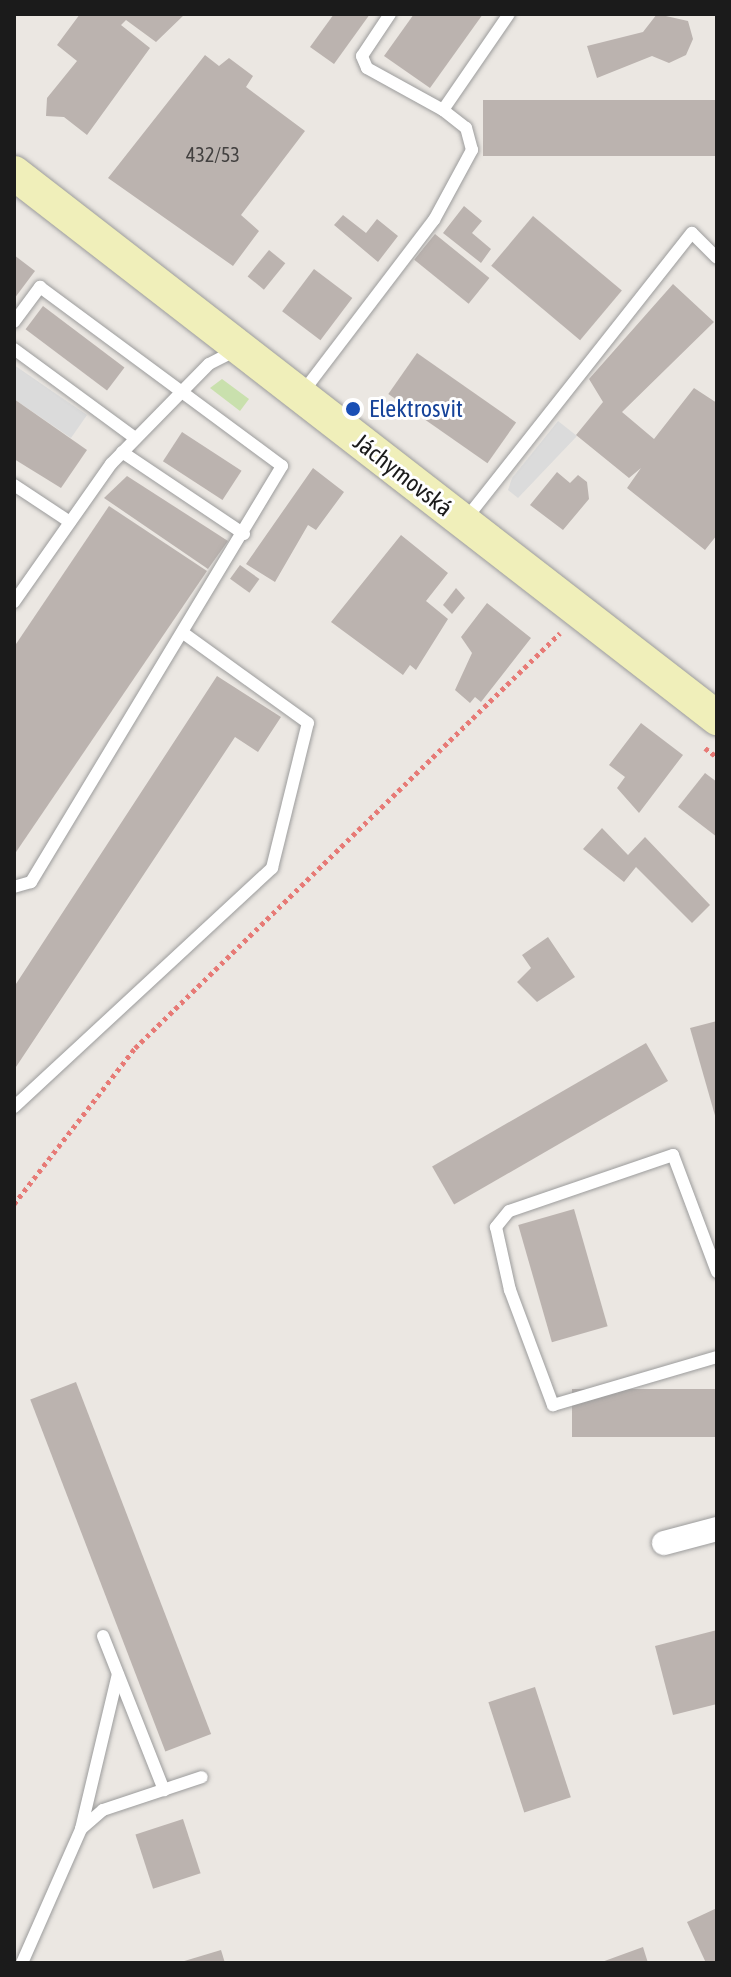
<!DOCTYPE html>
<meta charset="utf-8">
<style>
body{margin:0}
#map{position:relative;width:731px;height:1977px;overflow:hidden;background:#ebe7e2;font-family:"Asap Condensed",sans-serif}
div>[style]{position:absolute}
[style*='--x']{left:calc(var(--x)*1px);top:calc(var(--y)*1px);width:calc(var(--w)*1px);rotate:calc(var(--a)*1deg)}
.grass>*{inset:0;background:#c9e0ad}
.parking>*{inset:0;background:#dbdbdb}
.building>*{inset:0;background:#bbb3af;transform-origin:0 0}
.path>*{height:5px;margin-top:-2.5px;transform-origin:0;background:repeating-linear-gradient(90deg,#e77a76 0 4px,transparent 0 8px)}
.roads{filter:drop-shadow(0 0 2px #9c9c9c) drop-shadow(0 0 2px #9c9c9c)}
.lane>*{height:12px;margin:-6px;padding:0 6px;transform-origin:6px;border-radius:6px;background:#fff}
.street>*{height:24px;margin:-12px;padding:0 12px;transform-origin:12px;border-radius:12px;background:#fff}
.secondary>*{height:34px;margin:-17px;padding:0 17px;transform-origin:17px;border-radius:17px;background:#f0efba}
.dots>*{width:22px;height:22px;translate:-50% -50%;box-sizing:border-box;border:4px solid #fff;border-radius:50%}
span{translate:-50% -50%;white-space:nowrap;text-align:center;line-height:1.15;-webkit-text-stroke:6px #fff;paint-order:stroke}
.number-label{font-size:20px;color:#434140}
.number-label span{-webkit-text-stroke-width:0}
.transit-label{font-size:24px;color:#164399}
.left{translate:0 -50%;text-align:left}
.street-label{font-size:24px;color:#1b1b1b}
.frame{position:absolute;inset:0;border:16px solid #1b1b1b;pointer-events:none}
</style>
<div id="map">
<div class="grass">
<i style="clip-path:polygon(222px 379px,249px 399px,240px 411px,210px 388px)"></i>
</div>
<div class="parking">
<i style="clip-path:polygon(14px 365px,87px 415px,71px 438px,14px 399px)"></i>
<i style="clip-path:polygon(558px 421px,577px 436px,518px 498px,508px 490px,512px 478px)"></i>
</div>
<div class="building">
<i style="clip-path:polygon(80px 14px,185px 14px,156px 42px,126px 20px,121px 25px,150px 48px,87px 135px,64px 117px,46px 116px,47px 98px,77px 61px,57px 45px)"></i>
<i style="clip-path:polygon(334px 14px,370px 14px,334px 64px,310px 47px)"></i>
<i style="clip-path:polygon(414px 14px,483px 14px,430px 88px,384px 56px)"></i>
<i style="clip-path:polygon(657px 14px,688px 21px,693px 39px,686px 55px,669px 63px,652px 56px,597px 78px,587px 46px,643px 32px)"></i>
<i style="clip-path:polygon(205px 55px,219px 66px,229px 58px,253px 76px,246px 87px,305px 131px,241px 215px,259px 231px,233px 266px,108px 178px)"></i>
<i style="left:717px;top:100px;width:56px;height:234px;rotate:90deg"></i>
<i style="clip-path:polygon(464px 206px,482px 221px,472px 233px,491px 249px,481px 263px,443px 233px)"></i>
<i style="clip-path:polygon(343px 215px,366px 233px,377px 219px,398px 236px,378px 262px,334px 225px)"></i>
<i style="left:533px;top:216px;width:116px;height:65px;rotate:40deg"></i>
<i style="left:435px;top:234px;width:70px;height:33px;rotate:39deg"></i>
<i style="left:269px;top:250px;width:21px;height:34px;rotate:39deg"></i>
<i style="clip-path:polygon(14px 255px,35px 271px,14px 299px)"></i>
<i style="left:314px;top:269px;width:48px;height:53px;rotate:37deg"></i>
<i style="clip-path:polygon(673px 284px,714px 322px,622px 412px,654px 439px,694px 388px,717px 403px,717px 535px,705px 550px,627px 488px,641px 468px,629px 478px,576px 435px,603px 402px,589px 379px)"></i>
<i style="left:43px;top:306px;width:102px;height:29px;rotate:37deg"></i>
<i style="left:417px;top:353px;width:121px;height:50px;rotate:35deg"></i>
<i style="clip-path:polygon(14px 399px,87px 450px,61px 488px,14px 459px)"></i>
<i style="left:182px;top:432px;width:71px;height:35px;rotate:33deg"></i>
<i style="clip-path:polygon(313px 468px,344px 492px,316px 530px,308px 525px,275px 582px,246px 564px)"></i>
<i style="clip-path:polygon(557px 472px,570px 483px,578px 475px,587px 482px,589px 499px,563px 530px,530px 505px)"></i>
<i style="clip-path:polygon(127px 476px,228px 541px,208px 569px,104px 498px)"></i>
<i style="clip-path:polygon(109px 506px,207px 571px,14px 855px,14px 647px)"></i>
<i style="clip-path:polygon(401px 535px,448px 573px,426px 601px,448px 619px,416px 670px,410px 665px,403px 675px,331px 622px)"></i>
<i style="left:240px;top:565px;width:24px;height:17px;rotate:36deg"></i>
<i style="clip-path:polygon(456px 588px,465px 598px,452px 614px,443px 605px)"></i>
<i style="clip-path:polygon(487px 603px,531px 638px,481px 702px,475px 697px,470px 703px,455px 690px,472px 653px,461px 637px)"></i>
<i style="clip-path:polygon(217px 676px,281px 717px,258px 752px,235px 737px,14px 1070px,14px 987px)"></i>
<i style="clip-path:polygon(641px 723px,683px 755px,639px 813px,617px 788px,625px 777px,609px 765px)"></i>
<i style="clip-path:polygon(705px 773px,717px 782px,717px 837px,678px 807px)"></i>
<i style="clip-path:polygon(602px 828px,628px 855px,645px 837px,710px 905px,692px 923px,636px 867px,624px 882px,583px 849px)"></i>
<i style="clip-path:polygon(548px 937px,575px 977px,537px 1002px,517px 982px,531px 968px,522px 955px)"></i>
<i style="clip-path:polygon(717px 1021px,717px 1119px,716px 1119px,690px 1028px)"></i>
<i style="left:646px;top:1043px;width:44px;height:247px;rotate:60deg"></i>
<i style="left:574px;top:1209px;width:122px;height:58px;rotate:74deg"></i>
<i style="left:76px;top:1382px;width:377px;height:49px;rotate:69deg"></i>
<i style="left:717px;top:1389px;width:48px;height:145px;rotate:90deg"></i>
<i style="clip-path:polygon(717px 1630px,717px 1704px,673px 1715px,655px 1646px)"></i>
<i style="left:535px;top:1687px;width:116px;height:49px;rotate:72deg"></i>
<i style="left:183px;top:1819px;width:57px;height:50px;rotate:72deg"></i>
<i style="clip-path:polygon(717px 1908px,717px 1963px,706px 1963px,687px 1922px)"></i>
<i style="clip-path:polygon(643px 1947px,648px 1963px,599px 1963px)"></i>
<i style="clip-path:polygon(221px 1950px,225px 1963px,181px 1963px,181px 1962px)"></i>
</div>
<div class="path">
<i style="--x:705;--y:748;--w:15;--a:37"></i>
<i style="--x:14;--y:1204;--w:197;--a:-52.2"></i>
<i style="--x:135;--y:1048;--w:594;--a:-44.32"></i>
</div>
<div class="roads">
<div class="lane">
<i style="--x:443;--y:110;--w:116;--a:-55.5"></i>
<i style="--x:14;--y:322;--w:44;--a:-53.4"></i>
<i style="--x:40;--y:287;--w:301;--a:36.5"></i>
<i style="--x:282;--y:466;--w:486;--a:121.1"></i>
<i style="--x:31;--y:882;--w:18;--a:164"></i>
<i style="--x:14;--y:349;--w:150;--a:36.3"></i>
<i style="--x:302;--y:393;--w:218;--a:-52.7"></i>
<i style="--x:434;--y:220;--w:80;--a:-61.5"></i>
<i style="--x:472;--y:150;--w:23;--a:-105"></i>
<i style="--x:466;--y:128;--w:29;--a:-142"></i>
<i style="--x:443;--y:110;--w:87;--a:-151.1"></i>
<i style="--x:367;--y:68;--w:13;--a:-113"></i>
<i style="--x:362;--y:56;--w:50;--a:-56.3"></i>
<i style="--x:122;--y:452;--w:147;--a:33.9"></i>
<i style="--x:14;--y:485;--w:67;--a:33.5"></i>
<i style="--x:465;--y:520;--w:366;--a:-51.7"></i>
<i style="--x:692;--y:233;--w:35;--a:45"></i>
<i style="--x:14;--y:602;--w:169;--a:-54.9"></i>
<i style="--x:111;--y:464;--w:140;--a:-45.6"></i>
<i style="--x:209;--y:364;--w:31;--a:-27"></i>
<i style="--x:14;--y:1107;--w:352;--a:-42.8"></i>
<i style="--x:272;--y:868;--w:149;--a:-76.1"></i>
<i style="--x:308;--y:723;--w:154;--a:-144.2"></i>
<i style="--x:717;--y:1272;--w:125;--a:-110.6"></i>
<i style="--x:673;--y:1155;--w:173;--a:161.1"></i>
<i style="--x:509;--y:1211;--w:21;--a:129"></i>
<i style="--x:496;--y:1227;--w:65;--a:77.5"></i>
<i style="--x:510;--y:1290;--w:123;--a:69.5"></i>
<i style="--x:553;--y:1405;--w:171;--a:-16.3"></i>
<i style="--x:103;--y:1636;--w:166;--a:68.4"></i>
<i style="--x:81;--y:1829;--w:159;--a:-76.6"></i>
<i style="--x:22;--y:1963;--w:146;--a:-66.2"></i>
<i style="--x:81;--y:1829;--w:29;--a:-41"></i>
<i style="--x:103;--y:1810;--w:104;--a:-18.4"></i>
</div>
<div class="street">
<i style="--x:664;--y:1543;--w:55;--a:-14.8"></i>
</div>
<div class="secondary">
<i style="--x:14;--y:173;--w:890;--a:37.78"></i>
</div>
</div>
<div class="dots">
<i style="left:353px;top:409px;background:#1a4fb4"></i>
</div>
<div class="number-label">
<span style="left:213px;top:154px">432/53</span>
</div>
<div class="transit-label">
<span class="left" style="left:369px;top:409px">Elektrosvit</span>
</div>
<div class="street-label">
<span style="left:403px;top:475px;rotate:38deg">Jáchymovská</span>
</div>
<div class="frame"></div>
</div>
